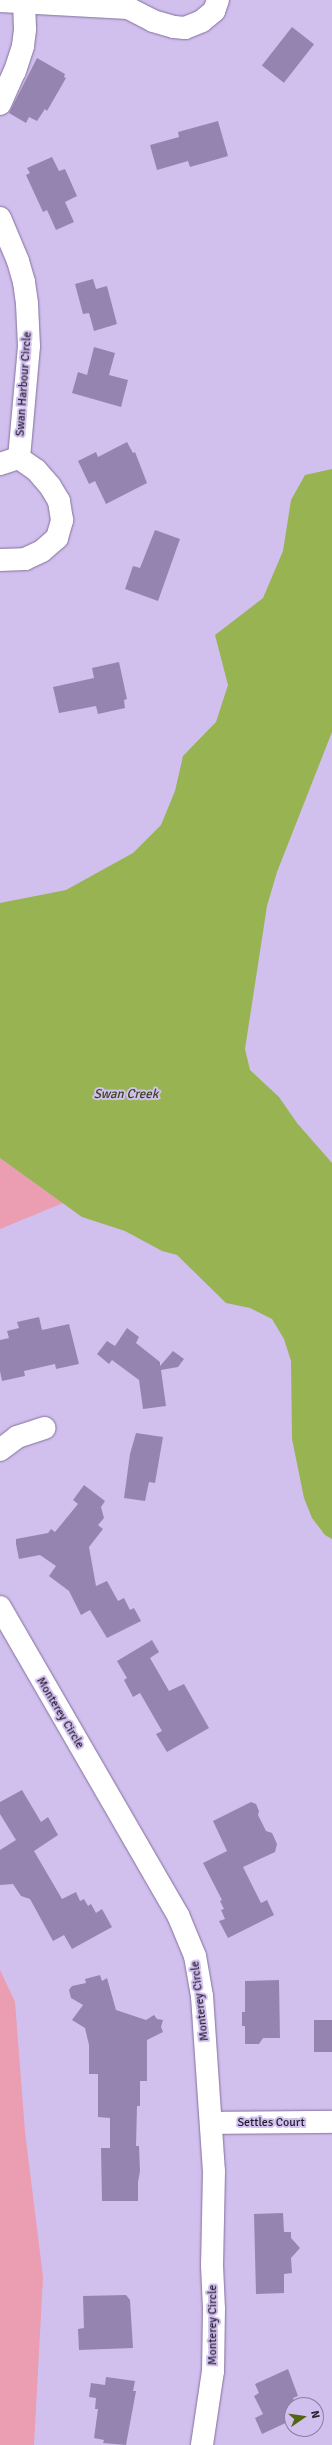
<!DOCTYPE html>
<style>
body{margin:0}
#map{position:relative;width:332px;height:2445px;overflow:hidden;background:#d1bfee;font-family:Signika,sans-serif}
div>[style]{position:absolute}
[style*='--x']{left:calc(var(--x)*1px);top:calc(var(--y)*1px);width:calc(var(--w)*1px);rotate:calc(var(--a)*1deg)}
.green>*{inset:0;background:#eb9db1}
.water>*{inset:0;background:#98b352}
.building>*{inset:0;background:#9684b0;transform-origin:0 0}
.roads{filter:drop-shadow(0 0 1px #82719c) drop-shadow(0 0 1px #82719c)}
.minor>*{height:22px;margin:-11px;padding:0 11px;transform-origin:11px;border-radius:11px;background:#fff}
span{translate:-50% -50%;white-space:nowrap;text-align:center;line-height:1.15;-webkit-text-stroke:4px #d1bfee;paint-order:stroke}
.street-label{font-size:12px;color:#241d2f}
.water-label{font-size:13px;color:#39451d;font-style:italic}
.north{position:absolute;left:284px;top:2397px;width:40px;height:40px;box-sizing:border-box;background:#d1bfee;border:1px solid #8c7ea2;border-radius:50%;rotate:77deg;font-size:11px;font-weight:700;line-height:16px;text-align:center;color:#241d2f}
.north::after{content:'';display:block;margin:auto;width:14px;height:18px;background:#526511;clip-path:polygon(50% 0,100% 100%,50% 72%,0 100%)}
</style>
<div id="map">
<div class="green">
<i style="clip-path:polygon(0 1158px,63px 1203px,0 1229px)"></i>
<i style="clip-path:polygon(0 1970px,15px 2002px,25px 2132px,43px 2277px,34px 2445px,0 2445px)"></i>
</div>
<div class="water">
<i style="clip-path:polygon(332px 469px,332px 732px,277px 872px,267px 906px,245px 1049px,250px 1070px,279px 1097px,297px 1123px,332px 1163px,332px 1539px,325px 1535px,312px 1518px,304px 1498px,292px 1439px,291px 1361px,284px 1339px,272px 1319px,250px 1308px,226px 1303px,177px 1255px,162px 1251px,125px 1231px,82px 1217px,0 1158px,0 903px,66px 890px,133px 853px,161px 825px,175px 791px,183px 756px,216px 722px,228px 685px,215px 635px,263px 598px,283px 551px,291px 500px,305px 475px)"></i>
</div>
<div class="building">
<i style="left:292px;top:27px;width:28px;height:49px;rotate:38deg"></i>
<i style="clip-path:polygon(37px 58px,65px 74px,64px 77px,66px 78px,47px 111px,45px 109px,37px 121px,29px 117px,26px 123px,9px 113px)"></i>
<i style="clip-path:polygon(218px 121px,228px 156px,190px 167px,188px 161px,157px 170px,150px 145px,179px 137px,178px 132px)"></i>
<i style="clip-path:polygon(52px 157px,59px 171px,65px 169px,77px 196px,65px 202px,74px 222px,56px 230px,47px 210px,43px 212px,26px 175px,30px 173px,27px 168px)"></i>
<i style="clip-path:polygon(93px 279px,96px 289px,107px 286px,117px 324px,94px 331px,89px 313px,83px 314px,75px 284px)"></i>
<i style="clip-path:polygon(94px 347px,115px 353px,109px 375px,128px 380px,121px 407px,72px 393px,78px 372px,87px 375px)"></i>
<i style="clip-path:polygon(127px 442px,133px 453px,135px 452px,147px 483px,106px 504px,95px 481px,89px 484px,78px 461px,96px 452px,98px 457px)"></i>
<i style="clip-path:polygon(155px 530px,180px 539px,158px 601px,125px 589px,133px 566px,140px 568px)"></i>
<i style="clip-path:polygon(119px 662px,127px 699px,124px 700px,125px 708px,98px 714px,96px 706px,59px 713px,53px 687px,94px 678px,92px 668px)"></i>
<i style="clip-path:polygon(39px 1317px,42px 1330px,69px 1324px,79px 1364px,56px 1369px,55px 1364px,24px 1371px,25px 1376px,2px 1381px,0 1371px,0 1340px,9px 1338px,7px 1331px,19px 1328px,17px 1322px)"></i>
<i style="clip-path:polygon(127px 1328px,139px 1337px,136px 1343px,160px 1362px,160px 1366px,173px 1351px,184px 1359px,178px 1367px,161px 1370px,166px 1406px,143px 1409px,139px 1380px,112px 1360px,109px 1364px,97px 1354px,107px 1341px,115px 1346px)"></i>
<i style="clip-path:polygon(136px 1433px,163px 1437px,155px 1483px,149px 1482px,145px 1501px,124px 1498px,130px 1454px)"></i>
<i style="clip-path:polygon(84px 1485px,105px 1501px,101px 1507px,104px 1518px,98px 1525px,103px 1529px,89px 1547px,96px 1586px,107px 1581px,118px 1601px,124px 1598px,130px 1610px,134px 1608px,141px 1621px,107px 1638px,90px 1610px,81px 1615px,69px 1591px,49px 1576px,56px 1566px,40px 1555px,19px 1559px,16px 1544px,16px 1539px,48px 1533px,51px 1529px,55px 1532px,78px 1504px,73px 1500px)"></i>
<i style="clip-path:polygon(152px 1640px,159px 1652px,150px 1658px,169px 1691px,184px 1684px,209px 1728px,167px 1752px,156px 1734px,162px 1731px,140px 1693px,133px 1697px,124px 1680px,127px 1678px,117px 1661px)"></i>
<i style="clip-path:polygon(22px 1790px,41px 1822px,48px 1817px,58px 1835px,34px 1851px,62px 1899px,76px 1892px,80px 1901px,84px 1899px,88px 1906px,91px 1904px,96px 1913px,102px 1909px,112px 1927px,72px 1949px,64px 1935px,53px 1941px,30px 1899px,21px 1896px,13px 1884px,0 1885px,0 1850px,16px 1840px,0 1814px,0 1802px)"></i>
<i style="clip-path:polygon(251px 1802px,256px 1804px,259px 1811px,258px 1815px,266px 1831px,272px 1833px,277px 1844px,275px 1852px,243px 1867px,261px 1903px,267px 1900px,274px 1915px,228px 1938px,219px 1921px,225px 1919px,221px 1910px,224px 1909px,220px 1901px,222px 1900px,203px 1863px,227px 1851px,213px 1821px)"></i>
<i style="clip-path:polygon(100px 1975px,102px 1981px,107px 1978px,116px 2010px,146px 2020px,154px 2015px,157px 2019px,163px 2020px,161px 2027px,163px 2032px,147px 2040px,147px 2081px,140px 2081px,140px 2106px,137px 2106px,136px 2146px,139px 2146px,140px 2171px,138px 2182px,138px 2201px,102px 2201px,101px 2148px,110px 2148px,110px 2118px,98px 2117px,98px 2074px,89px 2074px,89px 2045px,85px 2028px,72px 2020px,83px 2005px,71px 1998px,69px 1990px,72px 1986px,86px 1983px,85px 1979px)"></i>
<i style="clip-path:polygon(279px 1980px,280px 2038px,263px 2038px,259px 2044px,245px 2044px,245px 2026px,242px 2026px,242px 2012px,245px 2012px,245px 1981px)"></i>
<i style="left:314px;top:2020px;width:18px;height:32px"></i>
<i style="clip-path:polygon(283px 2213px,284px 2232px,291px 2232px,291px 2238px,300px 2248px,291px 2258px,292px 2273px,284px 2274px,284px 2293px,256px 2294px,254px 2214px)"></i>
<i style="clip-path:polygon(126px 2295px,130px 2300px,133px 2348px,79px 2350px,78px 2329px,84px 2328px,83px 2296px)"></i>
<i style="clip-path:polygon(288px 2369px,298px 2396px,293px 2398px,296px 2405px,292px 2405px,292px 2420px,262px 2434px,255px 2418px,263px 2414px,254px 2396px,259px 2393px,255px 2384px)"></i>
<i style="clip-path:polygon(106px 2377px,135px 2381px,133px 2391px,136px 2391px,126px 2445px,103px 2443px,104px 2440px,94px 2438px,98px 2409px,95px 2409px,96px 2398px,89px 2397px,91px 2383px,105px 2385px)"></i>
</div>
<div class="roads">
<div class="minor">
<i style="--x:0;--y:1;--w:128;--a:3.1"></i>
<i style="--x:128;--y:8;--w:28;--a:27"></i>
<i style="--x:153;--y:21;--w:22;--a:16"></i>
<i style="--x:174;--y:27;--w:11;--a:5"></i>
<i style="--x:185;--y:28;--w:18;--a:-22"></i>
<i style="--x:202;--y:21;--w:16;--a:-40"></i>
<i style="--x:214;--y:11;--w:12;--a:-70"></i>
<i style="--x:0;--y:104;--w:36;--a:-66"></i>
<i style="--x:15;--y:71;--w:26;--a:-72"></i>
<i style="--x:23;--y:46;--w:17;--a:-83"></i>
<i style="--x:25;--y:29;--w:27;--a:-92"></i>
<i style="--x:0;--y:218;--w:47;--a:67.3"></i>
<i style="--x:18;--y:261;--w:22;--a:74"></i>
<i style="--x:24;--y:282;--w:22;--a:82"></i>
<i style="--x:27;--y:304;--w:42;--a:87.3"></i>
<i style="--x:29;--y:346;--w:112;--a:95.1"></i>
<i style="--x:0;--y:464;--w:20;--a:-18"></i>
<i style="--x:0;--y:560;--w:25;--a:-2"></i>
<i style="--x:25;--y:559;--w:19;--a:-25"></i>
<i style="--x:42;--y:551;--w:20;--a:-41"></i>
<i style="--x:57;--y:538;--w:19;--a:-74"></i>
<i style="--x:62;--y:520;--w:19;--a:-99"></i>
<i style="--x:59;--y:501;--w:17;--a:-121"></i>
<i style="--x:50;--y:486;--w:21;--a:-131"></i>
<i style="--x:36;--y:470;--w:21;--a:-145"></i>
<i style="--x:0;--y:1450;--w:21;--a:-37"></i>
<i style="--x:17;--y:1437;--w:29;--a:-18"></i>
<i style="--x:0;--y:1607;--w:356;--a:60"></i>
<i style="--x:178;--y:1915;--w:44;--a:67.5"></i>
<i style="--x:195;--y:1956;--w:41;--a:80.1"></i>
<i style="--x:202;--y:1996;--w:175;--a:86.1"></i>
<i style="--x:214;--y:2171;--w:94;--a:91.2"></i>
<i style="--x:212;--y:2265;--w:44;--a:87.4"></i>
<i style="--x:214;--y:2309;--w:62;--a:90.9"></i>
<i style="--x:213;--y:2371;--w:75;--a:98.5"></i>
<i style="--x:211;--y:2123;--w:121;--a:-0.5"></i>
</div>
</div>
<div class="street-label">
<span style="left:24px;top:384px;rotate:-86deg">Swan Harbour Circle</span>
<span style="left:60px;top:1713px;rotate:59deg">Monterey Circle</span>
<span style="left:200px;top:2001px;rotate:-97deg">Monterey Circle</span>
<span style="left:271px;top:2123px">Settles Court</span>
<span style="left:213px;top:2325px;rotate:-90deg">Monterey Circle</span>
</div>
<div class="water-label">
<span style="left:126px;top:1094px">Swan Creek</span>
</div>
<div class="north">N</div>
</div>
